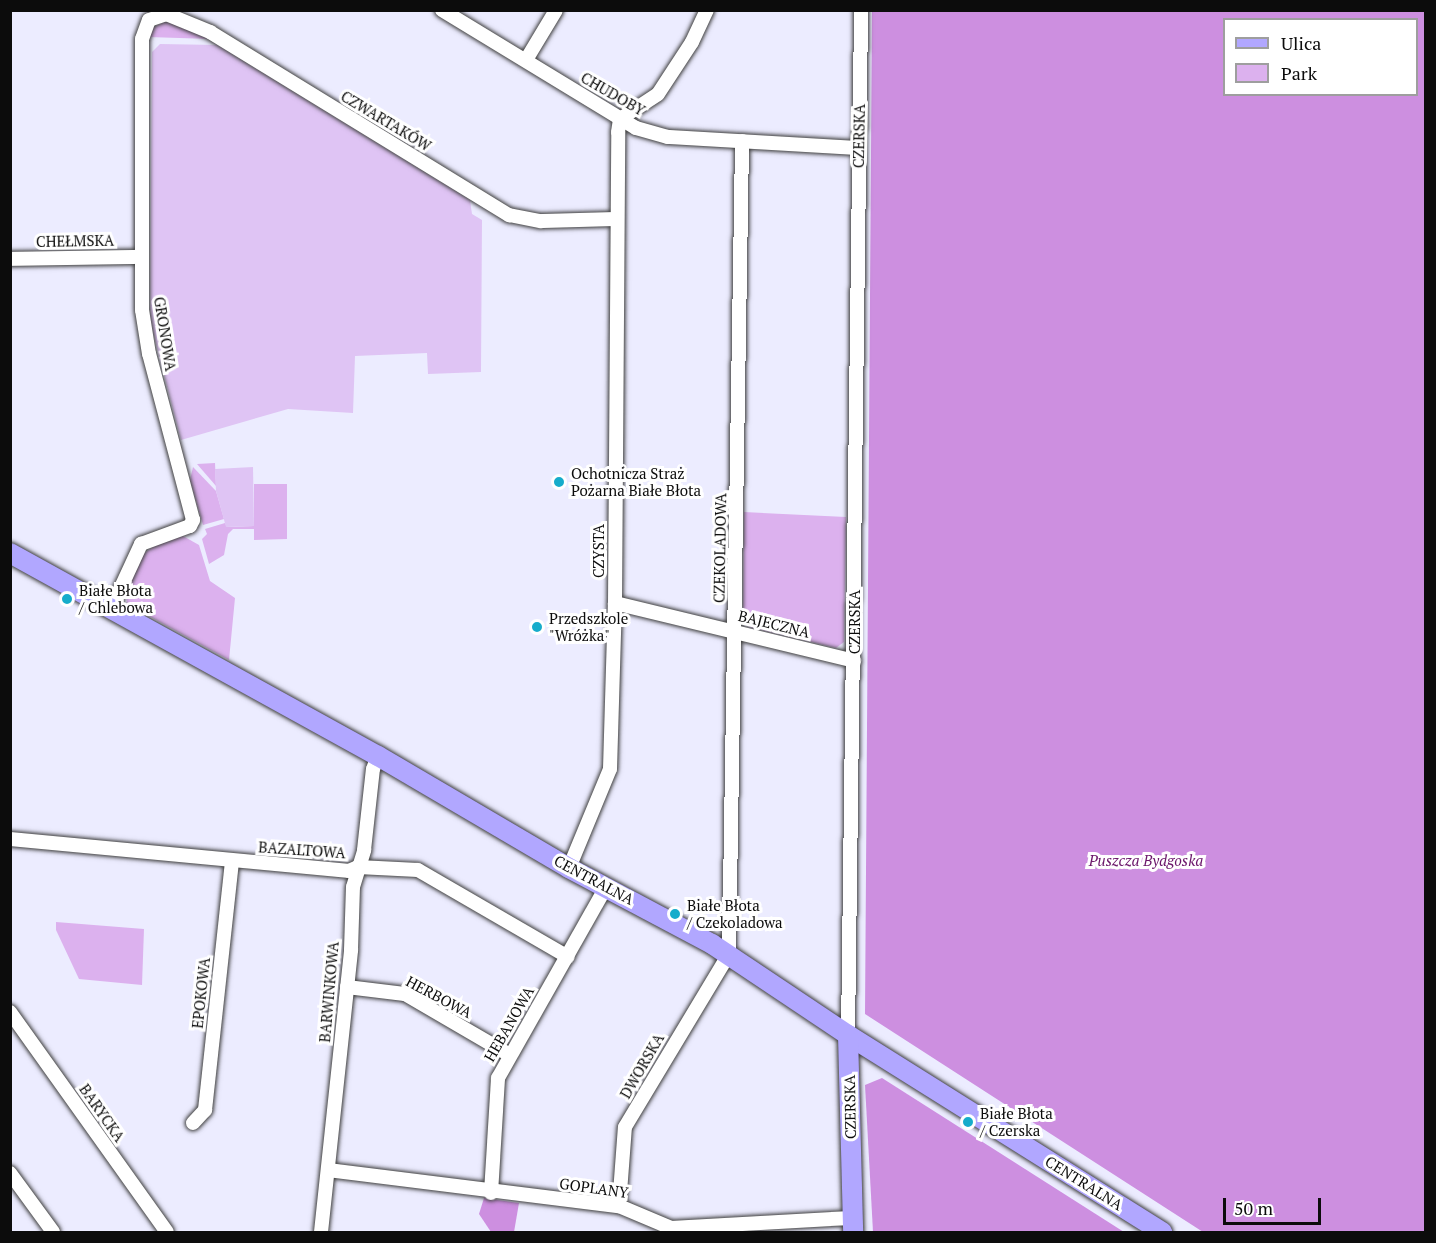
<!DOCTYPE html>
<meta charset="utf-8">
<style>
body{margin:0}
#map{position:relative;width:1436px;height:1243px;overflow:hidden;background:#ececff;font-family:"PT Serif",serif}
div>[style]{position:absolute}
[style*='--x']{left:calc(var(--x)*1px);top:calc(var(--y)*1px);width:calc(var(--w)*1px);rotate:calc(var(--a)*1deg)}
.green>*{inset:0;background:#dcb1ee}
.forest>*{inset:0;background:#cd8fe0}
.pitch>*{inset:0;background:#dfc4f4}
.roads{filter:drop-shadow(0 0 2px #3f3f3f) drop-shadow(0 0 2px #3f3f3f)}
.street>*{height:14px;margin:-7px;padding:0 7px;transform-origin:7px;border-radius:7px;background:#fff}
.secondary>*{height:20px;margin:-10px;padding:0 10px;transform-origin:10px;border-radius:10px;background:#b1a7ff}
.dots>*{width:16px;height:16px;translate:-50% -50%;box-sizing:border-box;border:3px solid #fff;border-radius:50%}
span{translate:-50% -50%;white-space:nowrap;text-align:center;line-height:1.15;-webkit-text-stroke:6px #fff;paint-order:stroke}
.street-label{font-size:15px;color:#0c0c0c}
.poi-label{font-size:15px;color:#0c0c0c}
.left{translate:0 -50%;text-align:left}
.park-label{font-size:15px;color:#6b166a;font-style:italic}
.frame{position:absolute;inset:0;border:12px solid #0c0c0c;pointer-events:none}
.legend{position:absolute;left:1223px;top:18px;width:195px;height:78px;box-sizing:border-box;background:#fff;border:2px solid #9e9e9e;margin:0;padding:8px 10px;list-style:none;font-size:18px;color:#0c0c0c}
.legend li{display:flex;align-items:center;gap:12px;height:30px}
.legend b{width:30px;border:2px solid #9e9e9e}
.scale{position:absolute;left:1223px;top:1198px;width:98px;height:27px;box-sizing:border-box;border:3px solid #0c0c0c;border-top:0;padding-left:8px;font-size:18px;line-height:21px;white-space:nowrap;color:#0c0c0c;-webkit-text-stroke:4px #fff;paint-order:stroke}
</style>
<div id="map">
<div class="green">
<i style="clip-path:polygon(169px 20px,211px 39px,148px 37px,154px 27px)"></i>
<i style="clip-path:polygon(215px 463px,216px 486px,197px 464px)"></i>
<i style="clip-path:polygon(193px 467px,216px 491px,224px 519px,203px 525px,190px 480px)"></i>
<i style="clip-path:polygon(254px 484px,287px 484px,287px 539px,254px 540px,254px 529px,233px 529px,228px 534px,224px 555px,209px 564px,202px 539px,207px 534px,205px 529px,225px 523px,227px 527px,254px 526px)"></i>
<i style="clip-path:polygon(744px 512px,846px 517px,844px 642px,836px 648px,749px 627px,743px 619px)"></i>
<i style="clip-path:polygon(183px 536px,199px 545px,210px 581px,235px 598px,229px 660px,127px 604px,126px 594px,142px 555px,161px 541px)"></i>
<i style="clip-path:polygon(56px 922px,144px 929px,142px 985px,79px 979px,56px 930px)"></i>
</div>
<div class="forest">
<i style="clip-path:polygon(evenodd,872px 11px,1425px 11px,1425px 1232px,1203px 1232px,865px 1014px,872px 11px,1224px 20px,1416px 20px,1416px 94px,1224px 94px,1224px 20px)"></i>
<i style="clip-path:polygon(882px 1078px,1124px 1232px,873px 1232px,865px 1085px)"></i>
<i style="clip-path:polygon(484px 1198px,519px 1203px,514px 1232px,491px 1232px,479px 1214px)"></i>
</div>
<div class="pitch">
<i style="clip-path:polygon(160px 44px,217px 45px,470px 200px,472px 214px,482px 220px,481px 372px,428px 374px,427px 353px,355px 356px,353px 413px,288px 409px,181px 440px,150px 321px,152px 52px)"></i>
<i style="clip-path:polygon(253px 467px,254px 526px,226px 527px,216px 491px,215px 469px)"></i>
</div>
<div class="roads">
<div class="street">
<i style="--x:442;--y:10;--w:227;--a:31.3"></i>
<i style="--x:636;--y:128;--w:33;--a:16"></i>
<i style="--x:668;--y:137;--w:191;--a:3.3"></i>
<i style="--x:526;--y:60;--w:58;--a:-59"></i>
<i style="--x:10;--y:259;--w:131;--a:-0.9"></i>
<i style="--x:615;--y:603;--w:246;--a:13.6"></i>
<i style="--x:111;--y:609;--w:72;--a:-65.2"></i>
<i style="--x:141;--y:544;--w:52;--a:-20.2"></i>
<i style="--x:190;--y:526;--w:7;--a:-63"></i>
<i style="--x:193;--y:520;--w:172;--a:-104.8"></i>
<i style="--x:149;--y:354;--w:45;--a:-99"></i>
<i style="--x:142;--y:310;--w:271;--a:-90"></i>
<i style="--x:142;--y:39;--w:20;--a:-70"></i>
<i style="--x:149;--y:20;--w:18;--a:-19"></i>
<i style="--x:166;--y:14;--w:48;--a:22.2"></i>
<i style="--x:210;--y:32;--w:351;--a:31.5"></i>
<i style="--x:509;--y:215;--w:33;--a:11"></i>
<i style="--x:541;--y:221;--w:76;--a:-1.5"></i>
<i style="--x:10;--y:839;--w:341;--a:5.4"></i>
<i style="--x:349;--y:871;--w:10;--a:-24"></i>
<i style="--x:358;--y:867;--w:60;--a:2.9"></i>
<i style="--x:418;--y:870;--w:173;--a:30.1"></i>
<i style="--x:569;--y:868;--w:107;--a:-67.5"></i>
<i style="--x:610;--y:769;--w:166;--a:-88.3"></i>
<i style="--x:615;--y:603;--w:471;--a:-89.6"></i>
<i style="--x:618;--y:132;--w:13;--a:-81"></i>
<i style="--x:620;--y:119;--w:45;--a:-33.3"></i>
<i style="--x:658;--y:94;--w:62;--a:-56.8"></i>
<i style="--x:692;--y:42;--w:35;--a:-65"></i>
<i style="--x:347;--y:987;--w:58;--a:6.9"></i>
<i style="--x:405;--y:994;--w:121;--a:30.2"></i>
<i style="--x:10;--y:1012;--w:270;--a:54.5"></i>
<i style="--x:848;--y:1035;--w:1025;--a:-89.27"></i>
<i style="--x:193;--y:1123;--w:18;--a:-47"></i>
<i style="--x:205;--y:1110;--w:250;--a:-83.8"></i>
<i style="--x:328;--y:1170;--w:293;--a:7.1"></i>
<i style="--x:619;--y:1206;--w:56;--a:22.9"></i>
<i style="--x:671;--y:1228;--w:181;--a:-3.2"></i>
<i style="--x:10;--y:1173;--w:73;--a:53.9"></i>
<i style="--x:491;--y:1193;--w:115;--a:-86.5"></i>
<i style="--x:498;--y:1078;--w:219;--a:-60.5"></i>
<i style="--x:619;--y:1206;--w:79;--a:-85.7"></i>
<i style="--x:625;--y:1127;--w:202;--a:-59"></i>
<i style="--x:729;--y:954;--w:813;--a:-89.08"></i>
<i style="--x:321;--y:1232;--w:284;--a:-83.9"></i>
<i style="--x:351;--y:950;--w:63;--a:-88.2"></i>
<i style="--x:353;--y:887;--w:39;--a:-73"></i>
<i style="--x:364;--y:850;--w:81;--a:-83.7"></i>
<i style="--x:373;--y:769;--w:14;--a:-69"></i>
</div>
<div class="secondary">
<i style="--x:10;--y:553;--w:420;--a:28.9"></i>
<i style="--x:378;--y:756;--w:221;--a:30.4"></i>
<i style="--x:569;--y:868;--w:162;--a:28"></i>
<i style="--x:712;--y:944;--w:164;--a:33.8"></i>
<i style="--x:848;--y:1035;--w:371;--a:32.1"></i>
<i style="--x:848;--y:1035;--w:197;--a:88.5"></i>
</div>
</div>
<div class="dots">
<i style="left:559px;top:482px;background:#16accb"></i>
<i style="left:67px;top:599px;background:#16accb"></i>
<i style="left:537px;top:627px;background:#16accb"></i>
<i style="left:675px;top:914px;background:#16accb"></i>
<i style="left:968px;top:1122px;background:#16accb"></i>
</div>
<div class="street-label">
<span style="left:613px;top:94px;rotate:30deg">CHUDOBY</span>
<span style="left:386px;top:121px;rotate:31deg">CZWARTAKÓW</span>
<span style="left:859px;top:136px;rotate:-89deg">CZERSKA</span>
<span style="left:75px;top:241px;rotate:-1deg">CHEŁMSKA</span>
<span style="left:165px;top:334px;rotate:81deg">GRONOWA</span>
<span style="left:720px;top:548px;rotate:-89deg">CZEKOLADOWA</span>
<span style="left:599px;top:551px;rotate:-90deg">CZYSTA</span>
<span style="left:855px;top:622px;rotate:-90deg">CZERSKA</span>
<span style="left:774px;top:624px;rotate:14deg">BAJECZNA</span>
<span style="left:302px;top:850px;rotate:4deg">BAZALTOWA</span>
<span style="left:594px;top:880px;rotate:28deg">CENTRALNA</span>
<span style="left:329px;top:992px;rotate:-85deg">BARWINKOWA</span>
<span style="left:201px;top:993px;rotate:-84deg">EPOKOWA</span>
<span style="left:439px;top:997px;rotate:28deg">HERBOWA</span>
<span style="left:509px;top:1024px;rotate:-60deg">HEBANOWA</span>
<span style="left:642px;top:1066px;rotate:-60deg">DWORSKA</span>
<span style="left:850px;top:1107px;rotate:-91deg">CZERSKA</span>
<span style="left:102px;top:1113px;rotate:55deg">BARYCKA</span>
<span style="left:1084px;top:1183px;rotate:32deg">CENTRALNA</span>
<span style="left:594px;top:1188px;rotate:8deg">GOPLANY</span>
</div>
<div class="poi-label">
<span class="left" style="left:571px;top:482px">Ochotnicza Straż<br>Pożarna Białe Błota</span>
<span class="left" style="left:79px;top:599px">Białe Błota<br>/ Chlebowa</span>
<span class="left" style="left:549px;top:627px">Przedszkole<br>"Wróżka"</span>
<span class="left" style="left:687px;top:914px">Białe Błota<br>/ Czekoladowa</span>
<span class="left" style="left:980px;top:1122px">Białe Błota<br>/ Czerska</span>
</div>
<div class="park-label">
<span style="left:1146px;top:861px">Puszcza Bydgoska</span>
</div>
<div class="frame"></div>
<ul class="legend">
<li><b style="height:8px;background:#b1a7ff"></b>Ulica</li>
<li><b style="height:16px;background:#dcb1ee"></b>Park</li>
</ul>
<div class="scale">50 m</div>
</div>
